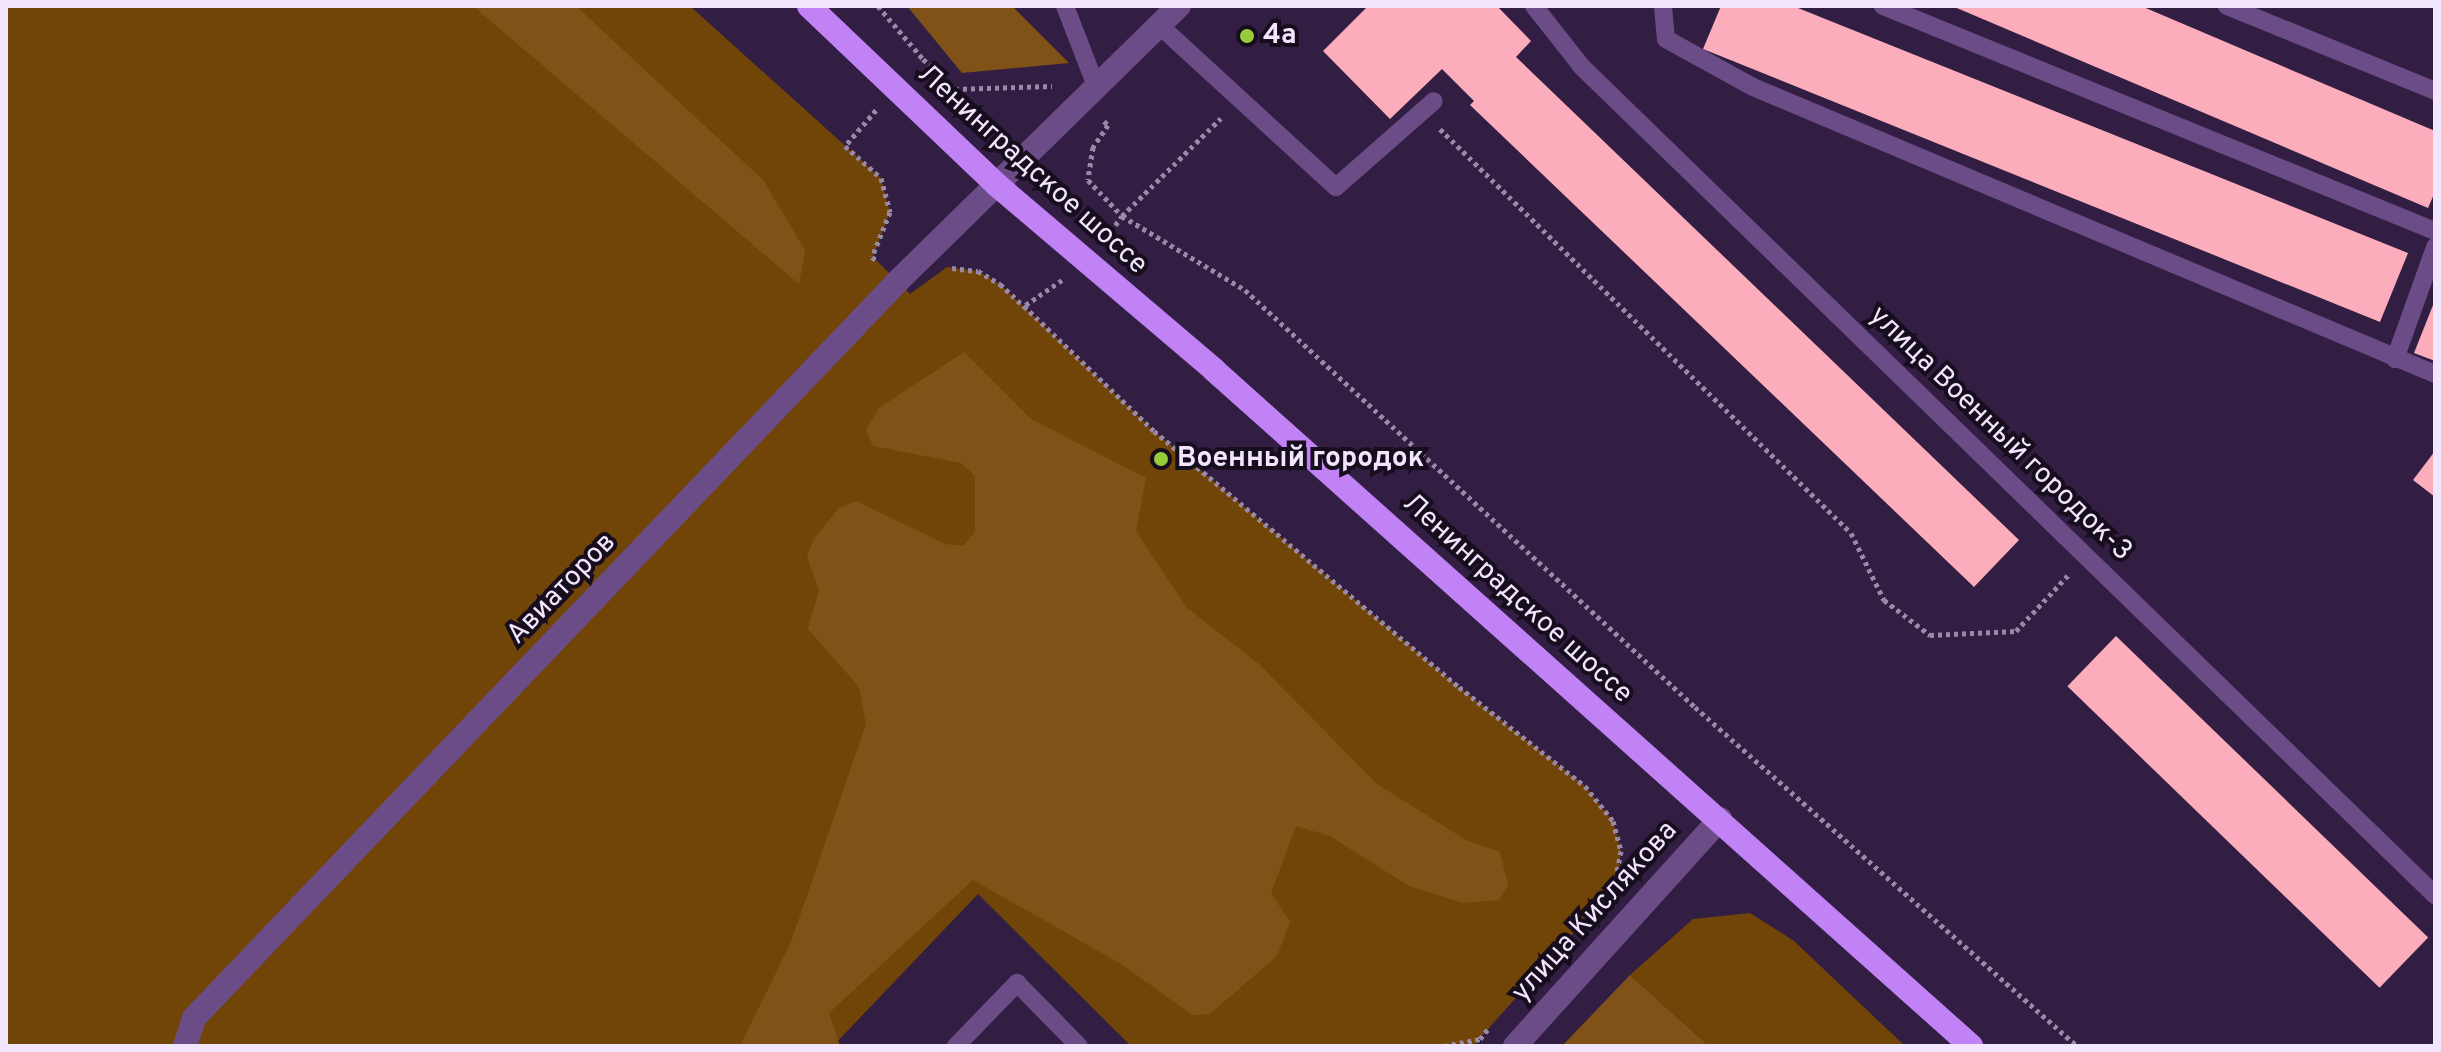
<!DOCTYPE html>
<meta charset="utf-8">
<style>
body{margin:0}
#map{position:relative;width:2441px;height:1052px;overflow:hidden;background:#321e43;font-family:Overpass,sans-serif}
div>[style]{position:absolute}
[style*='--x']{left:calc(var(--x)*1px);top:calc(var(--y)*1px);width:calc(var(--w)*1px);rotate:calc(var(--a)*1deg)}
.green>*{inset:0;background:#714508}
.forest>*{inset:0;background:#805217}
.building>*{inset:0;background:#fcadbb;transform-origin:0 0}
.path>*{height:5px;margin-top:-2.5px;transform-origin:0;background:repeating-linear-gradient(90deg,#9889a7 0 4px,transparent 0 8px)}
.lane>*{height:18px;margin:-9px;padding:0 9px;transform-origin:9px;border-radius:9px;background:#6b4c87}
.street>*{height:24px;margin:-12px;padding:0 12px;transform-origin:12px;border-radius:12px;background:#6b4c87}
.highway>*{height:24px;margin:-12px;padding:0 12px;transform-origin:12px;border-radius:12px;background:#c182f6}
.dots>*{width:22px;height:22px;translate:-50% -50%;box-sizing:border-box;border:4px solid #160d1d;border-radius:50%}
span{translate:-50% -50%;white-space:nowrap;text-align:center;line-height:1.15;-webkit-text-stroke:8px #160d1d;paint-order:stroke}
.poi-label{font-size:28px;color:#f2e6ff;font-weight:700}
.left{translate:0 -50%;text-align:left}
.street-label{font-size:28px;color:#f2e6ff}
.frame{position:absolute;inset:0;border:8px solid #f2e6ff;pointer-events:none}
</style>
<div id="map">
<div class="green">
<i style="clip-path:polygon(6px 6px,690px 6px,881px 178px,890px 212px,873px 257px,910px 294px,947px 267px,978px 271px,1000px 284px,1154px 431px,1459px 687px,1585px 786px,1613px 821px,1621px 851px,1617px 884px,1473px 1046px,1131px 1046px,978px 894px,833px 1046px,6px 1046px)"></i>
<i style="clip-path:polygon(1750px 913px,1794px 941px,1905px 1046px,1709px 1046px,1630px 975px,1693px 919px)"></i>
</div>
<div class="forest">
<i style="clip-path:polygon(473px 6px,576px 6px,763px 180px,805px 250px,799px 284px)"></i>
<i style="clip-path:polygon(907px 6px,1012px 6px,1069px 63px,962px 73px)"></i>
<i style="clip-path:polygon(964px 352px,1031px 419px,1146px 478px,1136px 531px,1187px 608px,1259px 664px,1377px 784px,1466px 840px,1500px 852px,1508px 885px,1499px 900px,1463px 903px,1409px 886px,1330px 836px,1296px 826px,1271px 893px,1290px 922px,1277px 956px,1210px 1014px,1192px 1015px,1123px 965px,973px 880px,829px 1013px,840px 1046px,740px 1046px,791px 942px,866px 724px,859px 687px,808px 629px,819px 590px,807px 557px,814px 539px,839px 508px,856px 501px,945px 544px,963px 546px,975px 532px,975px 476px,961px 463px,873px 446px,866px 430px,879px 408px)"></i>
<i style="clip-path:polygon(1630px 975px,1709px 1046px,1562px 1046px)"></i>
</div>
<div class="building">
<i style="clip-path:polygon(1368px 6px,1497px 6px,1531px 41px,1516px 57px,2019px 540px,1974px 587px,1470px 105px,1474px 101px,1442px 69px,1390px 119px,1323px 51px)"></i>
<i style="clip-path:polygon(1721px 6px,1793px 6px,2408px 253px,2380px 322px,1703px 49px)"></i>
<i style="clip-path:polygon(1952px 6px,2141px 6px,2435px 131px,2435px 192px,2428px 208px)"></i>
<i style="clip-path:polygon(2435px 300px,2435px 361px,2414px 353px)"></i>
<i style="clip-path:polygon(2435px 451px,2435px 497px,2413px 480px)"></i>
<i style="left:2116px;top:636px;width:434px;height:70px;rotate:44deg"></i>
</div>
<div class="path">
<i style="--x:878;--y:6;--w:70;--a:49.7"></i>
<i style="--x:923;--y:59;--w:44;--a:43.2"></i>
<i style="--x:955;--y:89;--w:97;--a:-1.8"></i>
<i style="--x:876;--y:110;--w:48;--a:130.7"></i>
<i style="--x:845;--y:146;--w:48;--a:41.6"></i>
<i style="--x:881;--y:178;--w:35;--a:75"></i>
<i style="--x:890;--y:212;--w:48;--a:111.8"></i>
<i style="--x:872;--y:257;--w:6;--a:39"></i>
<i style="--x:1104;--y:121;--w:6;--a:45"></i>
<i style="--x:1108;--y:125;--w:27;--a:124"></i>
<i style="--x:1093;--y:147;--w:33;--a:99"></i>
<i style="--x:1088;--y:180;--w:50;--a:46.6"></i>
<i style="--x:1122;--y:216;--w:144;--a:31"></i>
<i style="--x:1245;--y:290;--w:614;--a:42.82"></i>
<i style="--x:1695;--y:707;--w:511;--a:41.59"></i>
<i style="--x:1440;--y:129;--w:576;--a:44.51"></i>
<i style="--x:1851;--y:533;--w:75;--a:63.8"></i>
<i style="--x:1884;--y:600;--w:58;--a:37.3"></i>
<i style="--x:1930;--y:635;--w:86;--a:-2.7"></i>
<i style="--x:2016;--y:631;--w:79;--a:-47"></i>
<i style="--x:1106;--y:238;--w:27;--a:-54"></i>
<i style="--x:1122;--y:216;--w:139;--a:-44.7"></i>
<i style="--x:952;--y:268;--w:26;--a:7"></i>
<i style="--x:978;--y:271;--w:26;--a:31"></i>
<i style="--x:1000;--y:284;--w:33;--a:43"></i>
<i style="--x:1062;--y:280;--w:46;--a:145.6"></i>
<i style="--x:1024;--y:306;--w:180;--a:43.9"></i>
<i style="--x:1154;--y:431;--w:398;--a:40"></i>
<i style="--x:1459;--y:687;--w:160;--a:38.2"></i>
<i style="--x:1585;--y:786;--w:45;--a:51.3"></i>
<i style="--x:1613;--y:821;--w:31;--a:75"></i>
<i style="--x:1621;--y:851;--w:37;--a:101"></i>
<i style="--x:1444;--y:1046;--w:37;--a:-11"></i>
<i style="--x:1480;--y:1039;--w:13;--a:-51"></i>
</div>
<div class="lane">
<i style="--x:1065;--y:6;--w:86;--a:68.8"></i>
<i style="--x:1534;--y:6;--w:78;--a:51.8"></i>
<i style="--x:1582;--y:67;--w:1189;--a:44.15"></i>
<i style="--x:1663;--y:6;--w:33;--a:85"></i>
<i style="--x:1666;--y:39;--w:99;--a:28.9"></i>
<i style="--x:1753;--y:87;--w:740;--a:22.82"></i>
<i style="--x:1883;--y:6;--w:596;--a:22.18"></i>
<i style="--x:2227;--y:6;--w:225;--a:22.2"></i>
<i style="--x:1159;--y:25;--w:240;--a:42.5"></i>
<i style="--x:1336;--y:187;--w:130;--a:-41.3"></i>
<i style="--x:2395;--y:359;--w:119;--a:-70.3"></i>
<i style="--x:956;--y:1046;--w:88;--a:-45.9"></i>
<i style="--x:1017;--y:983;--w:88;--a:45.5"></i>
</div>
<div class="street">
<i style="--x:185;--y:1046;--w:29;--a:-72"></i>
<i style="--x:194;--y:1018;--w:1019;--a:-46.31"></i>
<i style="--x:898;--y:281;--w:393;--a:-44.4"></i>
<i style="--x:1515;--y:1046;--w:306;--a:-47.9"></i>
</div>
<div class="highway">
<i style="--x:809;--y:6;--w:260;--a:43.6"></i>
<i style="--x:997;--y:185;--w:285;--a:40.4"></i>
<i style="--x:1214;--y:370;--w:1015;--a:41.76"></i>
</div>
<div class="dots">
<i style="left:1247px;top:36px;background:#96cc39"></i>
<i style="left:1161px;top:459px;background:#96cc39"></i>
</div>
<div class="poi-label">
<span class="left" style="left:1263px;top:36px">4а</span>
<span class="left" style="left:1177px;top:459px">Военный городок</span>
</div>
<div class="street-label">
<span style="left:1032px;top:170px;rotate:42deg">Ленинградское шоссе</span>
<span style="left:2000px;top:434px;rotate:44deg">улица Военный городок-3</span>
<span style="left:562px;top:589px;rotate:-46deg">Авиаторов</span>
<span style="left:1517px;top:599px;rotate:42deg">Ленинградское шоссе</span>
<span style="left:1595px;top:912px;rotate:-48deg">улица Кислякова</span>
</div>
<div class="frame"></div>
</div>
